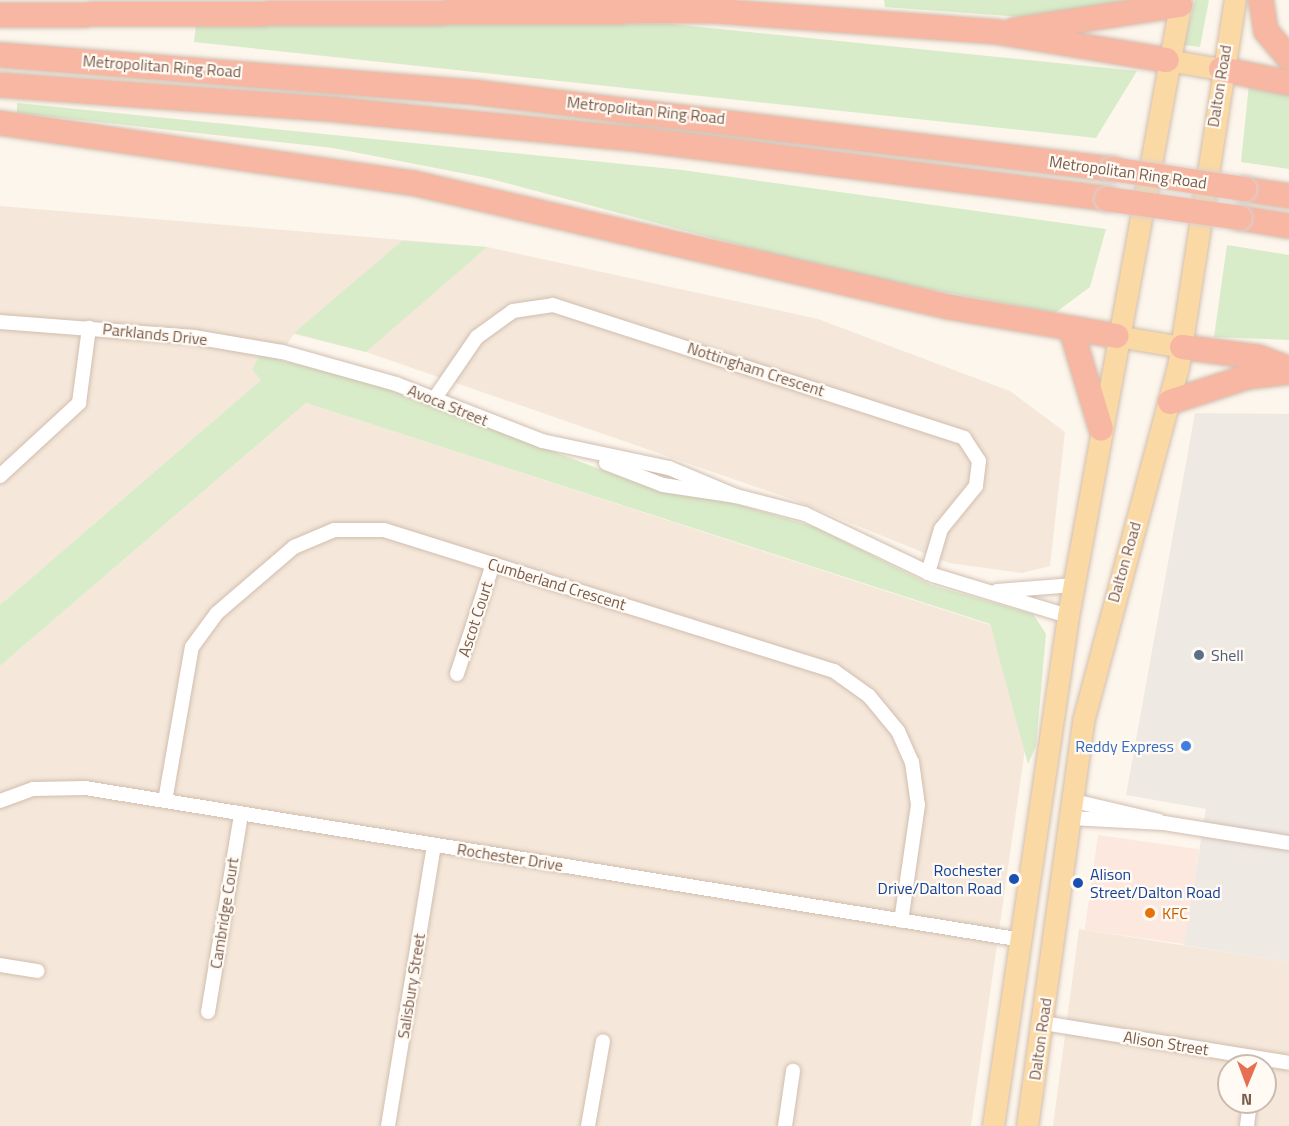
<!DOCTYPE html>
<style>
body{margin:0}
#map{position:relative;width:1289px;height:1126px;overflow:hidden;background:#fdf6ec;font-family:"Titillium Web",sans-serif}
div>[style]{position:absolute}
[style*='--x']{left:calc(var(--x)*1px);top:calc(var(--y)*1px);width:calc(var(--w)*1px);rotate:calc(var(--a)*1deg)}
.residential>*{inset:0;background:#f5e8da}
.commercial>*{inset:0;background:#fde8e0;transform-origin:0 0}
.industrial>*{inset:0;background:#efe9e4}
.green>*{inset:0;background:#d8ecc9}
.roads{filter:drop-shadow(0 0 2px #d1beb0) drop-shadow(0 0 2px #d1beb0)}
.street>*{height:14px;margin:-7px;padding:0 7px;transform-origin:7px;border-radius:7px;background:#fff}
.primary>*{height:21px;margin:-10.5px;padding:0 10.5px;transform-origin:10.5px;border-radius:10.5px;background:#fbd9a5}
.highway>*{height:24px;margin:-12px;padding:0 12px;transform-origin:12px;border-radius:12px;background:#f7b7a3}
.bridges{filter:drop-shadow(0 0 2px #dad1cd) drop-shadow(0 0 2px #dad1cd)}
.highway-bridge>*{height:24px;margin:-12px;padding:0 12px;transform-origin:12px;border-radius:12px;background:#f7b7a3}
.dots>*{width:16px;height:16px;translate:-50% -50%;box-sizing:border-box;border:3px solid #fffaf3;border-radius:50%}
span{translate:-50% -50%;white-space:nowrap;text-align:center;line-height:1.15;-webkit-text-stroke:4.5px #fffaf3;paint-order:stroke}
.street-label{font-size:16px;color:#7a5c4d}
.service-label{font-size:16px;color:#4e5e75}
.left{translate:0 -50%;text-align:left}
.shop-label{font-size:16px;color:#366cbe}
.right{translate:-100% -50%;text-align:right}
.transit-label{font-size:16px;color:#164399}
.food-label{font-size:16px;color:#c56008}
.north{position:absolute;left:1217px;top:1054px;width:60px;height:60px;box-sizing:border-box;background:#fffaf3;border:2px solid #cabbb1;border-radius:50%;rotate:181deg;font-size:16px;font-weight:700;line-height:24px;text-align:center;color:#7a5c4d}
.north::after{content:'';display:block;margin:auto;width:21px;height:27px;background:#e76f51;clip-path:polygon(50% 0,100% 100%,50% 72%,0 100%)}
</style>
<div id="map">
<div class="residential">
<i style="clip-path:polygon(0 206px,487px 247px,818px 319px,1010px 391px,1065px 432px,1050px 566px,1022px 573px,949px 563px,794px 500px,366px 352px,294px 334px,262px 379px,0 605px)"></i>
<i style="clip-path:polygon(306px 403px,990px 625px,1026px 742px,971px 1126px,0 1126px,0 666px)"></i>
<i style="clip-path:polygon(evenodd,1079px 929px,1289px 962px,1289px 1126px,1053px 1126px,1079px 929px,1229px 1066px,1265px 1066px,1265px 1102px,1229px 1102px,1229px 1066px)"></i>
</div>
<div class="commercial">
<i style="left:1098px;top:835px;width:102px;height:96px;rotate:8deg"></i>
</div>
<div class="industrial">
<i style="clip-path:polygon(1195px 413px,1289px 414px,1289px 962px,1184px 945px,1206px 809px,1126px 795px)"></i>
</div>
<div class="green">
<i style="clip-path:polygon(884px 0,1139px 0,1020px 17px,885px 7px)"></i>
<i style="clip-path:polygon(1195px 0,1209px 0,1200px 47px,1184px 45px)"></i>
<i style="clip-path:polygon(197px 17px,670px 24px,1137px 71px,1096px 138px,194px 42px)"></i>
<i style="clip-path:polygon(1249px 84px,1289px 94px,1289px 169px,1241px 162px)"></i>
<i style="clip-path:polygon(17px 103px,682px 170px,1106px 229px,1090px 287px,1055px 313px,845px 273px,487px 178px,333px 148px,17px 113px)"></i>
<i style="clip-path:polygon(402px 241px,487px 247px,366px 352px,294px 333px)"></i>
<i style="clip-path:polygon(1227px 245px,1289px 255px,1289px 340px,1214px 337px)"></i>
<i style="clip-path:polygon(260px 355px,374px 384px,642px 485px,705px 495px,815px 527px,931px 585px,1033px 614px,1046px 634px,1036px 746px,1028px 764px,990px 624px,306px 403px,0 666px,0 605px,261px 380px,252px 369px)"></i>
</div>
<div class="roads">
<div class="street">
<i style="--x:0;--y:322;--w:195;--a:4.4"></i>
<i style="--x:194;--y:337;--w:89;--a:9.7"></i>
<i style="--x:282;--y:352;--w:118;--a:15.7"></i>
<i style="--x:396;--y:384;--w:157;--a:21.3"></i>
<i style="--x:542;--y:441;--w:130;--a:12"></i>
<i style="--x:669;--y:468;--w:73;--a:22.7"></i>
<i style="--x:435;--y:398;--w:74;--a:-55.5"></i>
<i style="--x:477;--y:337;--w:44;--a:-35.8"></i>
<i style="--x:513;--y:311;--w:40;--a:-8.5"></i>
<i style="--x:553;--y:305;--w:432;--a:17.9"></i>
<i style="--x:964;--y:438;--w:27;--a:57"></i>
<i style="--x:979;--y:461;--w:25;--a:97"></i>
<i style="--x:976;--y:486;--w:55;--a:129.1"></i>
<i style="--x:941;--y:529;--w:46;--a:106.5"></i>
<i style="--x:606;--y:463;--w:61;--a:21.1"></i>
<i style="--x:663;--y:485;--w:74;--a:8.6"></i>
<i style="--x:736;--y:496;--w:71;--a:14.6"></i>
<i style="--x:805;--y:514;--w:142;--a:25.5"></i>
<i style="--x:933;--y:575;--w:141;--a:16.9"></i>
<i style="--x:0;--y:476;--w:108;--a:-42.7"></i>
<i style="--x:79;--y:403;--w:76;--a:-82.4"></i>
<i style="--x:997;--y:591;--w:77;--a:-4.5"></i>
<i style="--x:457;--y:674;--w:116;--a:-71.9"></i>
<i style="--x:0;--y:801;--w:35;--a:-20"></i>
<i style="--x:33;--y:789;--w:52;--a:-1.1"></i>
<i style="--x:85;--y:788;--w:949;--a:9.21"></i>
<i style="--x:165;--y:801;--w:156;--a:-80.1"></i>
<i style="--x:192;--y:647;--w:42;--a:-53.7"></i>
<i style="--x:217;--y:613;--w:101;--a:-40.6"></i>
<i style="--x:294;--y:547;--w:43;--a:-23"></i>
<i style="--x:334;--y:530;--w:50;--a:0"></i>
<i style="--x:384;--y:530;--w:472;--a:17.4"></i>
<i style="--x:834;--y:671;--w:43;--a:35.5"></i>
<i style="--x:869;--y:696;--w:45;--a:50.4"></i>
<i style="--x:898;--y:731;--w:34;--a:66"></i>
<i style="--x:912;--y:762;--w:43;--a:82.1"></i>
<i style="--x:918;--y:805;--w:117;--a:98.3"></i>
<i style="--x:1074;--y:801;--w:87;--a:13.2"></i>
<i style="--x:1071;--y:818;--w:93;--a:3.1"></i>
<i style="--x:1164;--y:823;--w:127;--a:9.1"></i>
<i style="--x:0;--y:965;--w:38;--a:9"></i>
<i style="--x:208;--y:1012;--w:201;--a:-80.5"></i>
<i style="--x:1043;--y:1023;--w:249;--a:9.2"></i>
<i style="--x:388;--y:1126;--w:285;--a:-80.7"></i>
<i style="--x:588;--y:1126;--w:86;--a:-80"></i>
<i style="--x:785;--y:1126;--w:56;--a:-81.7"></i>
<i style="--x:1247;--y:1126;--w:24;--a:-83"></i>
</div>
<div class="primary">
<i style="--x:1167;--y:60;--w:55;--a:9.5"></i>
<i style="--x:1117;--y:336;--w:66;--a:9.6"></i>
<i style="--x:993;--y:1126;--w:515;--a:-81.63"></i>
<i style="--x:1068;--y:616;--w:626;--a:-79.61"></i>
<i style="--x:1027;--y:1126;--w:409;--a:-82.1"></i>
<i style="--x:1083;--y:721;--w:367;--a:-75"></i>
<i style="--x:1178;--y:367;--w:371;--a:-81.2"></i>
</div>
<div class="highway">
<i style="--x:1261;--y:0;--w:31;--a:81"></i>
<i style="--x:1266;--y:31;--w:35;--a:50"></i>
<i style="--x:0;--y:15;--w:714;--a:-0.32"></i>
<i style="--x:714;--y:11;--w:284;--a:4.2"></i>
<i style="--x:997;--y:32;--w:172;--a:9.4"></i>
<i style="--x:1014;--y:30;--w:168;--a:-8.6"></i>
<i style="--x:0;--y:55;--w:482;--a:4.5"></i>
<i style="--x:481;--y:93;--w:636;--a:6.87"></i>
<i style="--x:1221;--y:69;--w:69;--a:11.6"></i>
<i style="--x:0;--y:85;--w:339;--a:4.2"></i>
<i style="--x:338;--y:110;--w:298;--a:5.6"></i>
<i style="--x:635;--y:139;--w:476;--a:7.2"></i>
<i style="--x:0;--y:123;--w:417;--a:8.3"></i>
<i style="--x:413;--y:183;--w:550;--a:13.03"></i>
<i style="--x:949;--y:307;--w:170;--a:9.8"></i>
<i style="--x:1244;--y:189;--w:46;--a:8.8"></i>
<i style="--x:1240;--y:218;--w:50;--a:9.3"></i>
<i style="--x:1071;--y:329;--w:104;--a:73.3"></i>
<i style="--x:1182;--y:347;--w:77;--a:7.5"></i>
<i style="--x:1258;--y:357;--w:33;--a:21"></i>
<i style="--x:1170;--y:402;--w:81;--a:-18"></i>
<i style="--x:1247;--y:377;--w:42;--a:-6.8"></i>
</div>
</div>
<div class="bridges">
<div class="highway-bridge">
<i style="--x:1112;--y:169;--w:134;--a:8.6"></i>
<i style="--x:1107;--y:199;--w:134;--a:8.1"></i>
</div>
</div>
<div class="dots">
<i style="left:1199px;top:655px;background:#5c6f8a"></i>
<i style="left:1186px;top:746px;background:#3f7fe0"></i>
<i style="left:1014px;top:879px;background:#1a4fb4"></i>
<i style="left:1078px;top:883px;background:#1a4fb4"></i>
<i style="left:1150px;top:913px;background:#e8710a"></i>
</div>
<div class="street-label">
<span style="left:162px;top:66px;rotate:4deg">Metropolitan Ring Road</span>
<span style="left:1219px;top:86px;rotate:-81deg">Dalton Road</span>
<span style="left:646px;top:110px;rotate:6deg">Metropolitan Ring Road</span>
<span style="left:1128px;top:172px;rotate:8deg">Metropolitan Ring Road</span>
<span style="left:155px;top:334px;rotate:6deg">Parklands Drive</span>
<span style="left:756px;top:369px;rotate:18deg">Nottingham Crescent</span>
<span style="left:448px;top:405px;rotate:22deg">Avoca Street</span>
<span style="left:1124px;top:562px;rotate:-74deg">Dalton Road</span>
<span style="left:557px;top:584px;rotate:17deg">Cumberland Crescent</span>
<span style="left:475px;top:619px;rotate:-72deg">Ascot Court</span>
<span style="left:510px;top:857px;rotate:9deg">Rochester Drive</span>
<span style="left:224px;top:913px;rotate:-81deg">Cambridge Court</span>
<span style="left:411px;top:986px;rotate:-81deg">Salisbury Street</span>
<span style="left:1040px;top:1039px;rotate:-82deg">Dalton Road</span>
<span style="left:1166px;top:1043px;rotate:9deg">Alison Street</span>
</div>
<div class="service-label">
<span class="left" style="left:1211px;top:655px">Shell</span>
</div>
<div class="shop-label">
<span class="right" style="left:1174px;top:746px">Reddy Express</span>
</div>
<div class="transit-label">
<span class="right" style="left:1002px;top:879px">Rochester<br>Drive/Dalton Road</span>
<span class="left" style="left:1090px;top:883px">Alison<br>Street/Dalton Road</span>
</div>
<div class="food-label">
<span class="left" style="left:1162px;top:913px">KFC</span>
</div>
<div class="north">N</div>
</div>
